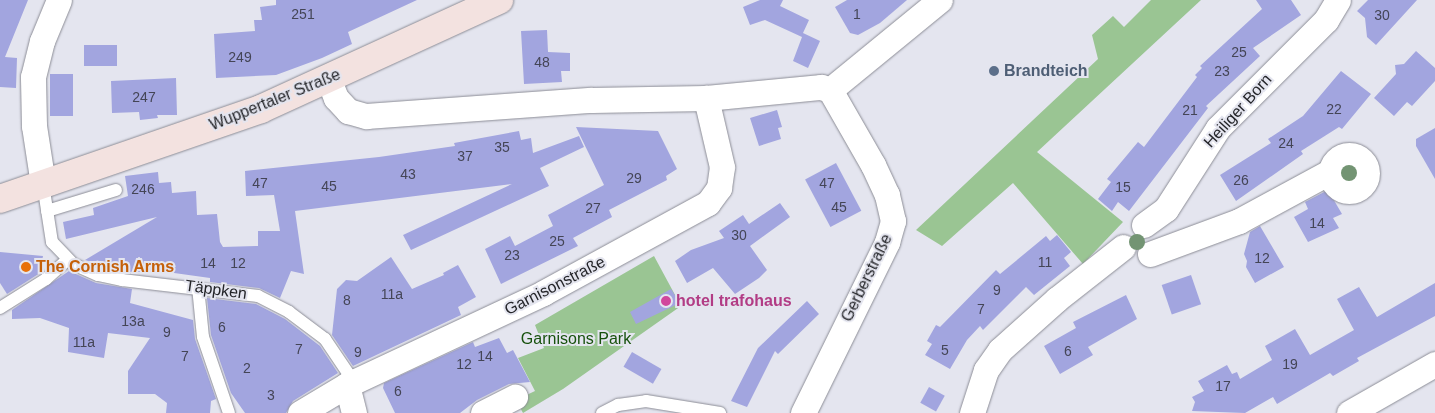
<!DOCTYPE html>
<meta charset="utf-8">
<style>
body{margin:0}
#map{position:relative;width:1435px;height:413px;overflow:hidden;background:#e4e5ef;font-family:Helvetica,sans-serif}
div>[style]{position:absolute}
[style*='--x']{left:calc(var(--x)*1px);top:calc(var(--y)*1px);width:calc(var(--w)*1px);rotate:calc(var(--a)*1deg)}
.green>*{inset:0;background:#9ac593}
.building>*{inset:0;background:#a2a5df;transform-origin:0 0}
.roads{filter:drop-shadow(0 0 1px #8c8d96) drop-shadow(0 0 1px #8c8d96)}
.service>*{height:12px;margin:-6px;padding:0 6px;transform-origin:6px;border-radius:6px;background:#fff}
.minor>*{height:25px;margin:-12.5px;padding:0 12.5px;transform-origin:12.5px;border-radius:12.5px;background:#fff}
.minor>.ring{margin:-12.5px;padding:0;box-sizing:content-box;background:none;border:25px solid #fff;border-radius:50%}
.primary>*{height:28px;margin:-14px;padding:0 14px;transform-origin:14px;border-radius:14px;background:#f3e2e0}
.trees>*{width:16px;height:16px;margin:-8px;border-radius:50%;background:#739473}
.dots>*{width:14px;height:14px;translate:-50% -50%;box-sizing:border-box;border:2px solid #e4e5ef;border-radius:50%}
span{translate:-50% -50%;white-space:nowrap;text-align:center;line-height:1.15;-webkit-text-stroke:4px #e4e5ef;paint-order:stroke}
.number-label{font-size:14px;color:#444556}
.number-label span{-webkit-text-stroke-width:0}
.service-label{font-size:16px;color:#4e5e75;font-weight:700}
.left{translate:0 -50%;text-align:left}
.street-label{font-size:16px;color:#242529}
.food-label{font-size:16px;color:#c56008;font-weight:700}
.hotel-label{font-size:16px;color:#b23c85;font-weight:700}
.park-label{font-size:16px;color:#17510d}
</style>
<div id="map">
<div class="green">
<i style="clip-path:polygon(1151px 0,1201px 0,1037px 152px,1123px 222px,1083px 264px,1013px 183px,942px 246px,916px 230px,1098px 59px,1092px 35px,1113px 16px,1124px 27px)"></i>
<i style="clip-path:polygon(654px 256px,681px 306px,563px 389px,523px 413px,516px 400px,535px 391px,518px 358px,544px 348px,535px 325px)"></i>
</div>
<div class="building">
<i style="clip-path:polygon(0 0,28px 0,5px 57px,17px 58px,16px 88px,0 87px)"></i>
<i style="clip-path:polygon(276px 0,417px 0,348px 32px,352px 44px,322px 58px,276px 75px,216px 78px,214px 34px,255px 31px,254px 20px,262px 20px,260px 7px,276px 5px)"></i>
<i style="clip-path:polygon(760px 0,783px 0,780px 6px,809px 20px,803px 33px,820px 41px,808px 68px,793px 61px,802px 37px,765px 20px,750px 25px,743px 7px)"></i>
<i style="clip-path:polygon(847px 0,907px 0,880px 23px,858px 35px,850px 33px,835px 7px)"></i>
<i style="clip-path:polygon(1256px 0,1291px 0,1301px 15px,1253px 48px,1260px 56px,1206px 106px,1208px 108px,1129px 211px,1118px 202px,1112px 211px,1098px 199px,1111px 182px,1107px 179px,1138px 142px,1144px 147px,1197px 77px,1195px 75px,1202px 68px,1200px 66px,1262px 9px)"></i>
<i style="clip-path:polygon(1368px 0,1417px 0,1376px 45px,1367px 37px,1365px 18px,1357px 11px)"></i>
<i style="clip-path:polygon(547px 30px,548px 52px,570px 53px,570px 71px,561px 71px,562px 82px,524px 84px,521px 31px)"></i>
<i style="left:117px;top:45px;width:21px;height:33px;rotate:90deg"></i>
<i style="clip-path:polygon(1416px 51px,1435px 68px,1435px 81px,1412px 106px,1407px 102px,1394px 116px,1374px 98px,1396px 74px,1395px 65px,1404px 64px)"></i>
<i style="clip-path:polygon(1341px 71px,1371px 94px,1342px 129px,1339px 127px,1301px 151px,1303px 154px,1236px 201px,1220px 175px,1271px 143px,1268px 139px,1303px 116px)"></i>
<i style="left:50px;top:74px;width:23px;height:42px"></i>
<i style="clip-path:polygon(176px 78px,177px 115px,157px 115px,158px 118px,140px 120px,139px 112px,112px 113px,111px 81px)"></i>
<i style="clip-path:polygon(777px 110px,782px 127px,778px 128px,781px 139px,759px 146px,750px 118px)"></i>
<i style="clip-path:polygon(576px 127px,658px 131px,677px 169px,666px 176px,667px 180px,609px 210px,612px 217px,573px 238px,578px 246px,501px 284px,485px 249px,510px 236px,515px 246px,553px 226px,548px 215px,604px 185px)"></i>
<i style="clip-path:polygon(1435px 128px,1435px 179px,1416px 146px,1416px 139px)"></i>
<i style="clip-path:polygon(519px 131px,521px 140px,531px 138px,533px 153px,579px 136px,584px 147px,540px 168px,549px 186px,411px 250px,403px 235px,512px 184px,295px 211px,304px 274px,291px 271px,280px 298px,259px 288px,210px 282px,210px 278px,167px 272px,123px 272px,85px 260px,157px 217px,66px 239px,63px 222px,94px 215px,93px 208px,128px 196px,125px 176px,158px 172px,159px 183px,171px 182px,172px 193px,196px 191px,197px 215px,217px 214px,220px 242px,223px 247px,258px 246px,258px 231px,280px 231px,274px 195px,246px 196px,245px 171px,379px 157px,455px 146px,454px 143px)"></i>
<i style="left:836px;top:163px;width:54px;height:35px;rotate:62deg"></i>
<i style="clip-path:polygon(1328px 190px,1342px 214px,1333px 218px,1339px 228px,1308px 242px,1294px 217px,1308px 209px,1305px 202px)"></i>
<i style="clip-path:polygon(780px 203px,790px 217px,750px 246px,767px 270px,759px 278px,735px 294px,713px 268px,687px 283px,675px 261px,691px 250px,724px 238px,719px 231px,743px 215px,749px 224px)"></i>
<i style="clip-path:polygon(1260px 226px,1284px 267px,1255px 283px,1246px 267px,1247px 261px,1244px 254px,1250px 232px)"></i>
<i style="clip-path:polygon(1057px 235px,1071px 252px,1064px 258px,1070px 266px,1034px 295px,1026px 287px,983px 330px,980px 326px,967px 340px,950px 369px,925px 355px,932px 344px,927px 341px,936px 325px,940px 327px,996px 270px,1000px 274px,1046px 236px,1050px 241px)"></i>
<i style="clip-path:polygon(0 252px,43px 256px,40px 273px,7px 294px,0 283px)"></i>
<i style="clip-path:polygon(391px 257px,412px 289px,444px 275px,443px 273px,458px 265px,476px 297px,458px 307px,461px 315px,353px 366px,332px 335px,337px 289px,346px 280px,357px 281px)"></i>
<i style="clip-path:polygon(69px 271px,96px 283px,132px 289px,130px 303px,193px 320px,195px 339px,216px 399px,211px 401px,210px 413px,166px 413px,167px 403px,155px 394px,128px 394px,128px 371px,150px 338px,108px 333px,104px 358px,68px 352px,69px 328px,40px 318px,12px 319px,12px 310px)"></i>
<i style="left:1191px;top:275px;width:31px;height:31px;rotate:71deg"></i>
<i style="clip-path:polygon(1435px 283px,1435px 316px,1357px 358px,1359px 361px,1333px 376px,1330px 373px,1277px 404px,1273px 397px,1245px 413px,1192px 411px,1195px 402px,1192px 397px,1204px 391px,1198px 381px,1227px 365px,1232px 374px,1237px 372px,1240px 379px,1272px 360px,1265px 346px,1295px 329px,1310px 355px,1354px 330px,1337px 299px,1359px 287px,1377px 317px)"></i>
<i style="clip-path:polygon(671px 289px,680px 303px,636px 324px,630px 312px)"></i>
<i style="clip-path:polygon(1126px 295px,1137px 319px,1088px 347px,1093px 355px,1060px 374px,1044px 346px,1076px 328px,1073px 322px)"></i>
<i style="clip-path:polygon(207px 298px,256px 304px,285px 319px,320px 346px,338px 373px,293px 401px,286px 413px,245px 413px,231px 393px,211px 335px)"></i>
<i style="clip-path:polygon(807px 301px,819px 314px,778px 354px,775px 351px,747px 407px,731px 401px,758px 348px)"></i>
<i style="clip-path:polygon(499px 338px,507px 353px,513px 350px,530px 382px,509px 384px,477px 400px,460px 413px,395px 413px,383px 388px,384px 383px,473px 342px,475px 347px)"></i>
<i style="left:632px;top:352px;width:34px;height:17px;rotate:30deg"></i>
<i style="left:929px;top:387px;width:18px;height:18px;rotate:29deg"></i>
</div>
<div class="roads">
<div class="service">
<i style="--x:43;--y:184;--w:59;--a:81.2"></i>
<i style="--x:52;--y:242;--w:30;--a:46"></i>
<i style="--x:73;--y:264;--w:27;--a:24"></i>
<i style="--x:98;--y:275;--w:25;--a:12"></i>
<i style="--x:122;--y:280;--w:137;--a:6.7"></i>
<i style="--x:258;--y:296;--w:35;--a:27"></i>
<i style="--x:289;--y:312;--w:45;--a:36.9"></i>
<i style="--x:325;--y:339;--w:52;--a:56"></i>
<i style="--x:47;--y:211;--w:72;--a:-16.9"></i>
<i style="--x:198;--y:287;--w:50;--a:84.3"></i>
<i style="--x:203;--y:337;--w:80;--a:71.1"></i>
<i style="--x:0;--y:308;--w:54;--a:-32.2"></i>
<i style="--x:46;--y:279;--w:28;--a:-42"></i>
<i style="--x:602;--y:413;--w:18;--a:-27"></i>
<i style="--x:618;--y:405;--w:28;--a:-8"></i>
<i style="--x:646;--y:401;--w:75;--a:9.2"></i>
</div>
<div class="minor">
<i style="--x:329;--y:80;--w:19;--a:69"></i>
<i style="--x:336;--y:98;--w:18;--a:47"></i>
<i style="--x:348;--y:111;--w:19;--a:16"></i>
<i style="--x:366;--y:116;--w:226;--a:-4.1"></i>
<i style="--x:591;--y:100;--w:115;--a:-1"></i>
<i style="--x:706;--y:98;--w:116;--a:-5.5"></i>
<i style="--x:821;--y:87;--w:9;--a:18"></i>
<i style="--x:830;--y:90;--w:142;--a:-39.3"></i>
<i class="ring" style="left:1331px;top:155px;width:11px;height:11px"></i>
<i style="--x:43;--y:184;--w:59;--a:-98.8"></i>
<i style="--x:34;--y:126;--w:49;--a:-91.2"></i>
<i style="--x:33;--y:77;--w:37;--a:-76"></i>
<i style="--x:42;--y:41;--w:44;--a:-67.5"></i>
<i style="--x:1144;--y:225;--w:27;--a:-36"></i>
<i style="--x:1166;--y:209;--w:96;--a:-57.3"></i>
<i style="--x:1218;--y:128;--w:153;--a:-45"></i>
<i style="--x:1326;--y:20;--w:23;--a:-59"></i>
<i style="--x:1150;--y:254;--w:95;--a:-20.3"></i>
<i style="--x:1239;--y:221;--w:105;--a:-28.5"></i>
<i style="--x:347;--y:385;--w:29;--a:76"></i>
<i style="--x:300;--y:413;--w:55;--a:-30.8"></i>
<i style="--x:347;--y:385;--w:217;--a:-25.1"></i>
<i style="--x:543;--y:293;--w:188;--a:-28.6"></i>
<i style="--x:708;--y:203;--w:19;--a:-54"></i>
<i style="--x:719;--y:188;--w:21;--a:-82"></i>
<i style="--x:722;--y:167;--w:71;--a:-103.1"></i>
<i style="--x:483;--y:413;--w:36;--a:-27"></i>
<i style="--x:803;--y:413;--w:191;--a:-63.8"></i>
<i style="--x:887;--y:242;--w:22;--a:-74"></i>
<i style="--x:893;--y:221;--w:27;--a:-103"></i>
<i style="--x:887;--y:195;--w:33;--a:-115"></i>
<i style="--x:873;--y:165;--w:86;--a:-119.8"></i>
<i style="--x:972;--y:413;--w:45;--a:-72"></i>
<i style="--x:986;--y:370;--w:24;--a:-55"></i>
<i style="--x:1000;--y:350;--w:76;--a:-41.8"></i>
<i style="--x:1057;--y:299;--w:84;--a:-38.2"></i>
<i style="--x:1349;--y:413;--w:99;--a:-29.7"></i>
</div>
<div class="primary">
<i style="--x:0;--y:199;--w:276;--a:-19"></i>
<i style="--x:261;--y:109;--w:262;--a:-24.6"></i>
</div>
</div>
<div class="trees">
<i style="left:1349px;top:173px"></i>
<i style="left:1137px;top:242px"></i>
</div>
<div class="dots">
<i style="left:994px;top:71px;background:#5c6f8a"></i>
<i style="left:26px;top:267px;background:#e8710a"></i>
<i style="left:666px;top:301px;background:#d1479c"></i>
</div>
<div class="number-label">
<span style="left:303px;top:14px">251</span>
<span style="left:857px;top:14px">1</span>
<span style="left:1382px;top:15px">30</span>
<span style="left:1239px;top:52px">25</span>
<span style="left:240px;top:57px">249</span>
<span style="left:542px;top:62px">48</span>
<span style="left:1222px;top:71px">23</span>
<span style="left:144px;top:97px">247</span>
<span style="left:1334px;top:109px">22</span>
<span style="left:1190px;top:110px">21</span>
<span style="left:1286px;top:143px">24</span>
<span style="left:502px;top:147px">35</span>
<span style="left:465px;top:156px">37</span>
<span style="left:408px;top:174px">43</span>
<span style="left:634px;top:178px">29</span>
<span style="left:1241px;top:180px">26</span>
<span style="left:260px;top:183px">47</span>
<span style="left:827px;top:183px">47</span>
<span style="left:329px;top:186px">45</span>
<span style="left:1123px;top:187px">15</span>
<span style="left:143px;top:189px">246</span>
<span style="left:839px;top:207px">45</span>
<span style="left:593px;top:208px">27</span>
<span style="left:1317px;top:223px">14</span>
<span style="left:739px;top:235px">30</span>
<span style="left:557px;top:241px">25</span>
<span style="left:512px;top:255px">23</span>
<span style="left:1262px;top:258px">12</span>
<span style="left:1045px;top:262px">11</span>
<span style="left:208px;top:263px">14</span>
<span style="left:238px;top:263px">12</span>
<span style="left:997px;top:290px">9</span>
<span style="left:392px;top:294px">11a</span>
<span style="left:347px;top:300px">8</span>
<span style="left:981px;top:309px">7</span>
<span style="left:133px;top:321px">13a</span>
<span style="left:222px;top:327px">6</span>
<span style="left:167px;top:332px">9</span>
<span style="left:84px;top:342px">11a</span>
<span style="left:299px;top:349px">7</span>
<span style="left:945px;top:350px">5</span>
<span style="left:1068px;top:351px">6</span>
<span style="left:358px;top:352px">9</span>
<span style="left:185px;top:356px">7</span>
<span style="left:485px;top:356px">14</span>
<span style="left:464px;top:364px">12</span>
<span style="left:1290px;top:364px">19</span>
<span style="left:247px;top:368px">2</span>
<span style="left:1223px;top:386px">17</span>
<span style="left:398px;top:391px">6</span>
<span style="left:271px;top:395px">3</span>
</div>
<div class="service-label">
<span class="left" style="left:1004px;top:71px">Brandteich</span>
</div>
<div class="street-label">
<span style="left:275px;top:100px;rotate:-22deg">Wuppertaler Straße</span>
<span style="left:1238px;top:111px;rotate:-48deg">Heiliger Born</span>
<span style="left:867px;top:278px;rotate:-64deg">Gerberstraße</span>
<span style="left:555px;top:286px;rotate:-27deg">Garnisonstraße</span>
<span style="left:216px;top:290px;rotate:8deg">Täppken</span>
</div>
<div class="food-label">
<span class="left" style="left:36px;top:267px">The Cornish Arms</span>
</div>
<div class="hotel-label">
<span class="left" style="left:676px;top:301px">hotel trafohaus</span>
</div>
<div class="park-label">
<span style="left:576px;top:339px">Garnisons Park</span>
</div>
</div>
